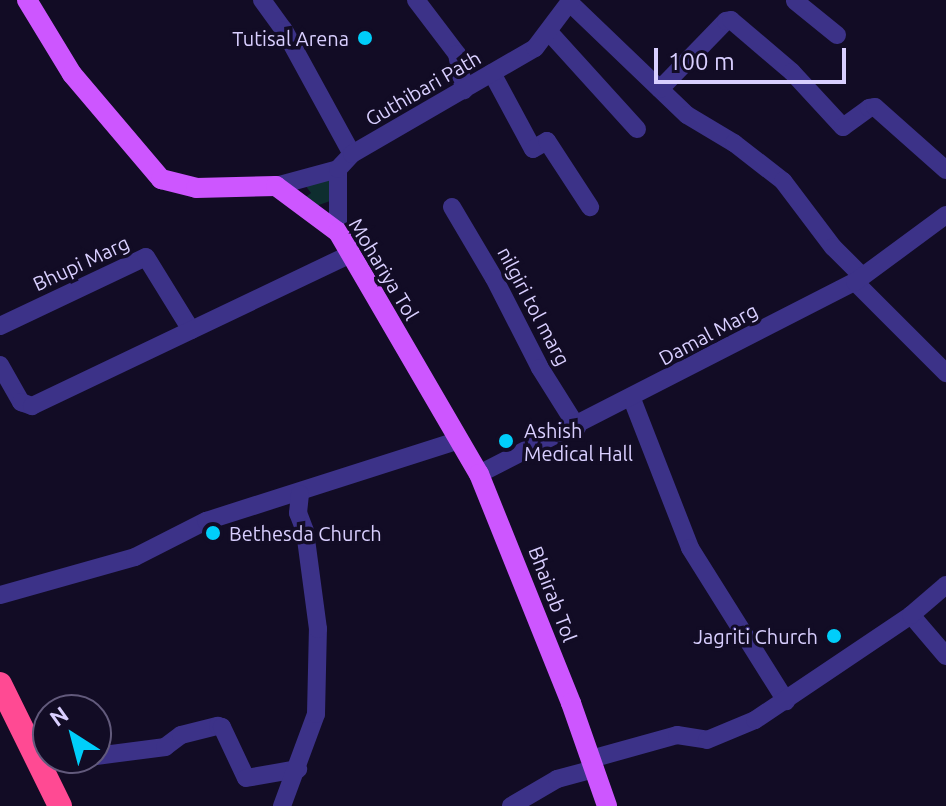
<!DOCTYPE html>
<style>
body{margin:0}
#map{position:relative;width:946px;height:806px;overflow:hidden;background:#120c25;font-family:Ubuntu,sans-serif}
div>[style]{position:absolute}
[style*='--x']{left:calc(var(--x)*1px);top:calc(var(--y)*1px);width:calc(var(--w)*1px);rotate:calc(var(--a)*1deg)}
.green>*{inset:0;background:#0e2e2f}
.minor>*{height:18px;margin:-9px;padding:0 9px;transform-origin:9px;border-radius:9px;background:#3c3288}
.major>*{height:20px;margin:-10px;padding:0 10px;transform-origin:10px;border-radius:10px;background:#cd56ff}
.highway>*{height:24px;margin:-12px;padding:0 12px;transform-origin:12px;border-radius:12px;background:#ff4a93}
.dots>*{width:22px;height:22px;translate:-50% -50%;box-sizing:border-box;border:4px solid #120c25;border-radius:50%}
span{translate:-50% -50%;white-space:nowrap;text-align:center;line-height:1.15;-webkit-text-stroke:7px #120c25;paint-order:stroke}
.poi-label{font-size:20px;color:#d9cfff}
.right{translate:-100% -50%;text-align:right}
.left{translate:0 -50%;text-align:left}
.street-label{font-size:20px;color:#d9cfff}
.north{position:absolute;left:32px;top:694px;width:80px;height:80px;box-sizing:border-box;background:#120c25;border:2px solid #625a7c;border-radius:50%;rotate:324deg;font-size:22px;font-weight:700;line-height:32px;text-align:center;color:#d9cfff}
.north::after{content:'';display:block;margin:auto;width:28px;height:36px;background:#00cefa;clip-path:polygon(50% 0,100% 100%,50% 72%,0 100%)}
.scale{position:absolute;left:654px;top:48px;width:192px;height:36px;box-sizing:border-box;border:4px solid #d9cfff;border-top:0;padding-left:10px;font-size:24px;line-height:28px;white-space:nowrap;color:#d9cfff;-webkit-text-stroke:6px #120c25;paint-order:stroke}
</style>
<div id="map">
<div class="green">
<i style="clip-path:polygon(332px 179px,333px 200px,316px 206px,303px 199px,311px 193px,305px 185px)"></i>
</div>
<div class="minor">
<i style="--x:262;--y:0;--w:37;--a:54"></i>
<i style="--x:284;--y:30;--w:141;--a:61.3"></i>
<i style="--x:416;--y:0;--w:68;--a:52.8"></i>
<i style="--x:457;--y:54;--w:37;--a:79"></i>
<i style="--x:795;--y:1;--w:54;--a:39"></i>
<i style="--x:569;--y:2;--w:163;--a:43.8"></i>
<i style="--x:687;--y:115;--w:55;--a:30.8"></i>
<i style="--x:734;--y:143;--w:62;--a:37.8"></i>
<i style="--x:783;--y:181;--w:83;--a:52.9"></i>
<i style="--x:833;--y:247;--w:41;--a:45"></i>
<i style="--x:549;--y:32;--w:131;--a:47.8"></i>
<i style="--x:492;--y:73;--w:86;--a:61.7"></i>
<i style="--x:533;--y:149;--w:16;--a:-30"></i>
<i style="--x:547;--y:141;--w:79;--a:56.9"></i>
<i style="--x:660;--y:89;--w:95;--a:-45.9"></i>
<i style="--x:726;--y:21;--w:5;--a:-11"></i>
<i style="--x:731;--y:20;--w:80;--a:40.4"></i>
<i style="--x:792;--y:72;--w:75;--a:47.2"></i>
<i style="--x:843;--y:127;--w:32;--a:-36"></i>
<i style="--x:869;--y:108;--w:6;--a:-9"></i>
<i style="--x:875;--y:107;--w:95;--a:41.6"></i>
<i style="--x:276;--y:186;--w:64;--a:-15.3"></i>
<i style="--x:452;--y:207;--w:82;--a:59.4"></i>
<i style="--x:494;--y:278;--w:101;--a:62.9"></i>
<i style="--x:540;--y:368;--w:70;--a:57.9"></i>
<i style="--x:338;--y:232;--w:63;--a:-90"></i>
<i style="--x:338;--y:169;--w:21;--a:-47"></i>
<i style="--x:352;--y:154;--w:211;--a:-30.1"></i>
<i style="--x:535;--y:48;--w:60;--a:-53.1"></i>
<i style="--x:855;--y:282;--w:129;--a:45"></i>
<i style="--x:0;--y:326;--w:161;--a:-25.3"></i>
<i style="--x:146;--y:257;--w:86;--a:58.3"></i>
<i style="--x:0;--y:365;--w:43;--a:60.4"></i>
<i style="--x:21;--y:402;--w:12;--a:20"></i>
<i style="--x:32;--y:406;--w:353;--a:-25.5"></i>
<i style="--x:632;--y:399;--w:160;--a:68.7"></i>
<i style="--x:690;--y:548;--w:181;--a:57.9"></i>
<i style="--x:479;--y:474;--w:422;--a:-27.1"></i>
<i style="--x:855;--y:282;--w:113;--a:-36.4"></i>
<i style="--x:0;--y:595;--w:140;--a:-15.7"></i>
<i style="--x:135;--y:557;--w:80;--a:-26.9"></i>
<i style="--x:206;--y:521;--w:263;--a:-17.7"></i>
<i style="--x:911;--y:615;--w:54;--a:49.5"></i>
<i style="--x:96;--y:756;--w:70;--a:-7.4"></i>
<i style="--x:165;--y:747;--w:20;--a:-37"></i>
<i style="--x:181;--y:735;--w:38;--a:-14"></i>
<i style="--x:218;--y:726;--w:4;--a:14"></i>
<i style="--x:222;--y:727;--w:56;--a:64.8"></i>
<i style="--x:246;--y:778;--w:53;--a:-9.8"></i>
<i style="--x:591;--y:759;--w:89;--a:-15.6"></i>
<i style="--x:677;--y:735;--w:30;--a:9"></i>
<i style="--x:707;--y:740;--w:52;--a:-22.6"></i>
<i style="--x:755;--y:720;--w:188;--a:-33.9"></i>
<i style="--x:911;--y:615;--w:46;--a:-40.6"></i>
<i style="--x:39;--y:763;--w:41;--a:-7"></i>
<i style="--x:282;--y:806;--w:98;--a:-69.7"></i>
<i style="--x:316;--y:714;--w:85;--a:-88.7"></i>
<i style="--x:318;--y:629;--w:99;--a:-97.6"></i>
<i style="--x:305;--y:531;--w:19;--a:-111"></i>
<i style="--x:298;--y:513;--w:19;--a:-84"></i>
<i style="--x:511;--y:806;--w:53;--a:-30.4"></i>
<i style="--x:557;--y:779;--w:39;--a:-15"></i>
</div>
<div class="major">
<i style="--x:27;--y:0;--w:87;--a:58.7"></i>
<i style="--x:72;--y:74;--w:138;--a:49.7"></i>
<i style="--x:161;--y:179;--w:36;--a:14"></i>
<i style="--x:196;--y:188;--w:80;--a:-1.4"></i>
<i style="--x:276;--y:186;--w:77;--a:36.6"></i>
<i style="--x:338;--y:232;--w:280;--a:59.8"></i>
<i style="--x:479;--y:474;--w:247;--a:68.1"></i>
<i style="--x:571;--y:703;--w:109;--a:70.7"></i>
</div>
<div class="highway">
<i style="--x:0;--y:684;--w:136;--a:63.8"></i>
</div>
<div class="dots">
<i style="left:365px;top:38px;background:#00cefa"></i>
<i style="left:506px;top:441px;background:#00cefa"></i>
<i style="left:213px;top:533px;background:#00cefa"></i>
<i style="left:834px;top:636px;background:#00cefa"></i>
</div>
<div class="poi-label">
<span class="right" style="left:349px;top:38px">Tutisal Arena</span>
<span class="left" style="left:524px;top:442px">Ashish<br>Medical Hall</span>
<span class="left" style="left:229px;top:533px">Bethesda Church</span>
<span class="right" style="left:818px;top:636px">Jagriti Church</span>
</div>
<div class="street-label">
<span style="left:423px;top:88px;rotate:-30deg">Guthibari Path</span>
<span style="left:81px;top:263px;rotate:-25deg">Bhupi Marg</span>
<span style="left:384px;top:269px;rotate:59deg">Mohariya Tol</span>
<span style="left:534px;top:306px;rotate:62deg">nilgiri tol marg</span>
<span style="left:708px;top:334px;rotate:-28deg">Damal Marg</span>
<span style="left:553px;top:594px;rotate:69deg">Bhairab Tol</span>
</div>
<div class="north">N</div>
<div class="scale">100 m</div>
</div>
